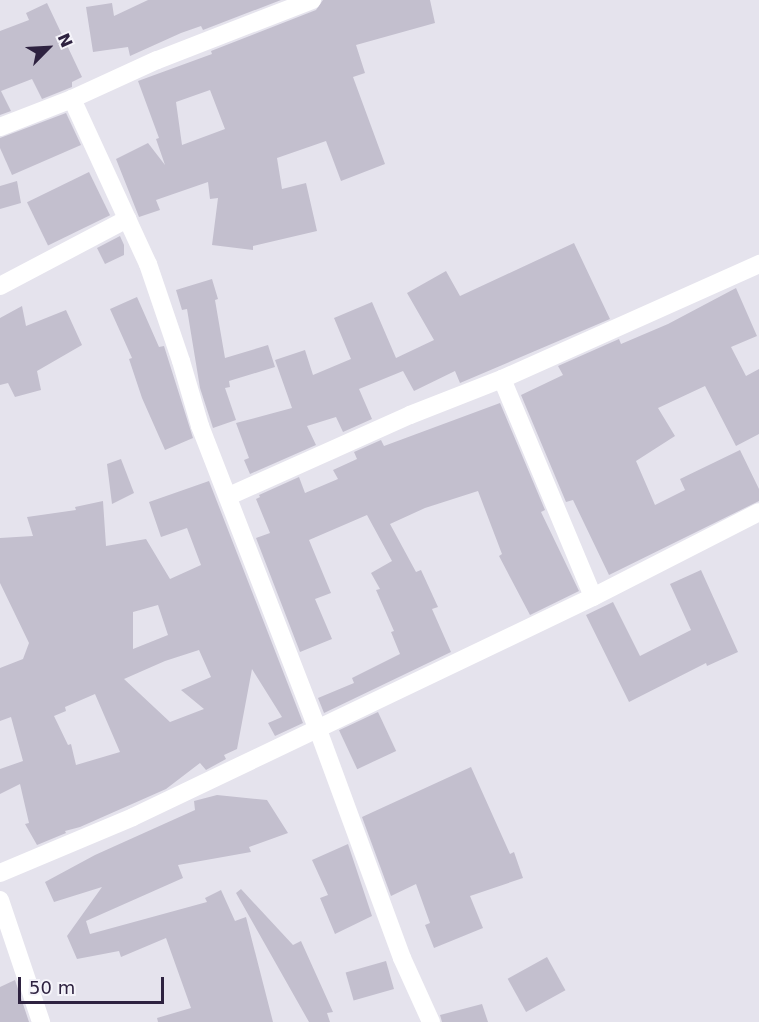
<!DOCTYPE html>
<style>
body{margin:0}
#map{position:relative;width:759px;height:1022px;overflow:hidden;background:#e5e3ed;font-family:"DejaVu Sans",sans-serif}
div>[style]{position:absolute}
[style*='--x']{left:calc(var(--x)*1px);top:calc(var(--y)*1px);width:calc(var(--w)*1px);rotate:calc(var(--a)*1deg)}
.building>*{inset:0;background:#c3bfce;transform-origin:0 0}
.minor>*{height:18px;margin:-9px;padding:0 9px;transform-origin:9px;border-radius:9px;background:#fff}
span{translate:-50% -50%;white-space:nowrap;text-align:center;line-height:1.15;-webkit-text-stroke:4.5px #f5f4fa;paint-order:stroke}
.north{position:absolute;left:18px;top:18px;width:60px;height:60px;-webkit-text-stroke:4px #f5f4fa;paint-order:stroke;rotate:66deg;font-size:16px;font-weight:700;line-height:24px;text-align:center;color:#2e2240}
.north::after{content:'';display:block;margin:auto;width:21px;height:27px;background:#2e2240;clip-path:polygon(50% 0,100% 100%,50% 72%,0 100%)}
.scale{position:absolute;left:18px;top:977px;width:146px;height:27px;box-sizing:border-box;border:3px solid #2e2240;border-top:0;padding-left:8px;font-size:18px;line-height:21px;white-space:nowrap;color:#2e2240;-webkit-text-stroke:4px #f5f4fa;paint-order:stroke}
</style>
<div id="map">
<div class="building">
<i style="clip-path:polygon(148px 0,281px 0,203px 30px,201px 26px,181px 33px,130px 56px,128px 47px,93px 52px,86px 7px,112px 3px,114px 16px)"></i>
<i style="clip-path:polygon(evenodd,323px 0,430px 0,435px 23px,356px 45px,365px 73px,353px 77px,385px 164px,341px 181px,326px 141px,277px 158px,282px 189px,306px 183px,317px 231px,253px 246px,253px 250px,212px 245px,218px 198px,210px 199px,208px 182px,156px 200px,160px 210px,139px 217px,116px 159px,148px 143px,165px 165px,156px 139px,159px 138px,138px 81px,212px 54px,211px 51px,316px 10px,323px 0,210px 90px,225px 129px,182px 145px,176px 102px,210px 90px)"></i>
<i style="clip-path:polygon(47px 3px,82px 77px,72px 82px,72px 87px,42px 99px,32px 79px,1px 91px,11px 111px,0 115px,0 31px,29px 20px,26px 13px)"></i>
<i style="clip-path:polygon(66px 113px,81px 145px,12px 175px,0 148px,0 138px)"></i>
<i style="left:89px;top:172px;width:48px;height:69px;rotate:64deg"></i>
<i style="clip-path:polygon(17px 181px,21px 203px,0 209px,0 186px)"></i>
<i style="clip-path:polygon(120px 236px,124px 245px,124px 255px,105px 264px,97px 248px)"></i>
<i style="clip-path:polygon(574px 243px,610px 319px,460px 383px,455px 371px,414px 391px,403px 371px,359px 389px,372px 419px,343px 432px,336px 417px,307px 426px,316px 445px,250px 474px,244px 460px,249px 458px,236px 423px,292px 408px,275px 360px,305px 350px,313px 375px,351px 359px,334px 318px,372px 302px,396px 358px,434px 340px,407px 293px,446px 271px,460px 296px)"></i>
<i style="clip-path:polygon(212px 279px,218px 299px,215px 300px,225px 358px,268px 345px,275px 367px,229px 381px,230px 387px,225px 388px,236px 420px,213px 428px,200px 388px,187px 309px,182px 310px,176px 290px)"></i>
<i style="clip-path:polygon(736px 288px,757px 336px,731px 347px,746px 376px,759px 369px,759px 434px,736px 446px,705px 386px,658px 408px,675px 436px,636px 461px,655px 505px,685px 490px,680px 479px,740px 450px,759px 489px,759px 501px,609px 575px,573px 500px,566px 502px,521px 395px,563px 375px,558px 366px,619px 339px,621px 344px,668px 324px)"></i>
<i style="clip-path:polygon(137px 297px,159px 347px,164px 346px,193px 438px,165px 450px,142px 398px,129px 359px,132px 358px,110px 309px)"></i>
<i style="clip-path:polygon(22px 306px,26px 326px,66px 310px,82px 345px,37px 371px,41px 390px,15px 397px,8px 383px,0 385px,0 318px)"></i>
<i style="clip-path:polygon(500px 403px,545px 510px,541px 512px,579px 591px,530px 615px,499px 556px,502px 554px,478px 491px,425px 508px,390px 524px,416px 572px,421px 570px,438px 607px,432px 609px,451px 652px,324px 713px,318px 698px,354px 683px,352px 678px,400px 654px,391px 632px,394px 631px,376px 590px,380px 589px,371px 573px,392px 561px,367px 515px,309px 540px,331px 593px,315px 599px,332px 639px,300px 652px,256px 538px,270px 533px,256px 499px,260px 497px,259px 495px,299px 477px,305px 493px,338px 479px,333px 470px,357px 459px,354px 452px,381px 440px,384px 446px)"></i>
<i style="clip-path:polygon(121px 459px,134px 493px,112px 504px,107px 464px)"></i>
<i style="clip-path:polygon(evenodd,209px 481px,303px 723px,275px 736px,268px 723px,282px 717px,252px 669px,237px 749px,224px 755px,226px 759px,206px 770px,200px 763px,166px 789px,80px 827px,65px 831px,66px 833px,37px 845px,25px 824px,29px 823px,20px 784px,0 794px,0 769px,23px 761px,11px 717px,0 721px,0 668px,23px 659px,29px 643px,0 583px,0 538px,33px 536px,27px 517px,76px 510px,75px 507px,103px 501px,106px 546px,146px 539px,170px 579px,201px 565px,187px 528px,161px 537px,149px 502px,209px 481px,158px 605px,168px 635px,133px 649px,133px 612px,158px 605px,209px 481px,199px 650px,211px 677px,181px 690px,204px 709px,170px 722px,124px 679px,165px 661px,199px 650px,209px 481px,95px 694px,120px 752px,76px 765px,71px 744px,68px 745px,54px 716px,66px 711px,65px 707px,95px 694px)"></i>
<i style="clip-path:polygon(701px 570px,738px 652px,707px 666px,706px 663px,629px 702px,586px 615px,613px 602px,640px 656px,691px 630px,670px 584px)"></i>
<i style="left:378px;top:712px;width:43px;height:43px;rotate:65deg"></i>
<i style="clip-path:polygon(471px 767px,510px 854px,514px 852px,523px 878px,470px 896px,483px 928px,434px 948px,425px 925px,430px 923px,416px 884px,391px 896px,362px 817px)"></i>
<i style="clip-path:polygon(217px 795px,267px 800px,288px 833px,249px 847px,251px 852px,178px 865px,183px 878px,86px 921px,90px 934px,207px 902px,205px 898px,221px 890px,235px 921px,246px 917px,273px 1022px,158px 1022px,157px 1018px,191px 1008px,166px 938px,121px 957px,119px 951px,77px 959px,67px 936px,102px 887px,54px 902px,45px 882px,95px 855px,195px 810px,194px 801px)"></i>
<i style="clip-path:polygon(348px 844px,372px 916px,335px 934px,320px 898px,328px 895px,312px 860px)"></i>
<i style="clip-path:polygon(241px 889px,293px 945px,301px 941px,333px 1012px,327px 1013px,330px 1022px,309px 1022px,236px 893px)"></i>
<i style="left:547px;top:957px;width:38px;height:45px;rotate:61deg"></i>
<i style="left:386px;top:961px;width:29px;height:42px;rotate:74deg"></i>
<i style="clip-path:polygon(15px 980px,29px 1022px,0 1022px,0 987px)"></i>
<i style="clip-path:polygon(482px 1004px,488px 1022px,442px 1022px,440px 1015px)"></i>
</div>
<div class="minor">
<i style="--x:312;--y:0;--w:166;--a:158.8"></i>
<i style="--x:157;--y:60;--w:94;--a:155.4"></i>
<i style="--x:72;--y:99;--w:182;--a:65.3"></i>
<i style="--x:148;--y:264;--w:102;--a:71.2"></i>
<i style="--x:181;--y:361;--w:68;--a:73.7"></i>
<i style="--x:200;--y:426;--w:323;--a:68.8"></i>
<i style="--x:317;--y:727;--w:246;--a:69.8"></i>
<i style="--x:402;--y:958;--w:70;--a:65.6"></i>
<i style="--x:0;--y:127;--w:77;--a:-21.3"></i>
<i style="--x:0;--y:286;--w:144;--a:-27.8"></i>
<i style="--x:502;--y:379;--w:236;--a:67.3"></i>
<i style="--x:229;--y:496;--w:198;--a:-24.1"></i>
<i style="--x:410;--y:415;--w:99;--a:-21.4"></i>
<i style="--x:502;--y:379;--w:282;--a:-24.1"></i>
<i style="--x:0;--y:873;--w:144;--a:-22.8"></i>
<i style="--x:133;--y:817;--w:510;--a:-25.56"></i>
<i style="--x:593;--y:597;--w:186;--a:-27.1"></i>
<i style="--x:0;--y:900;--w:129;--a:71.4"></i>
</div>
<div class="north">N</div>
<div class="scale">50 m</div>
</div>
